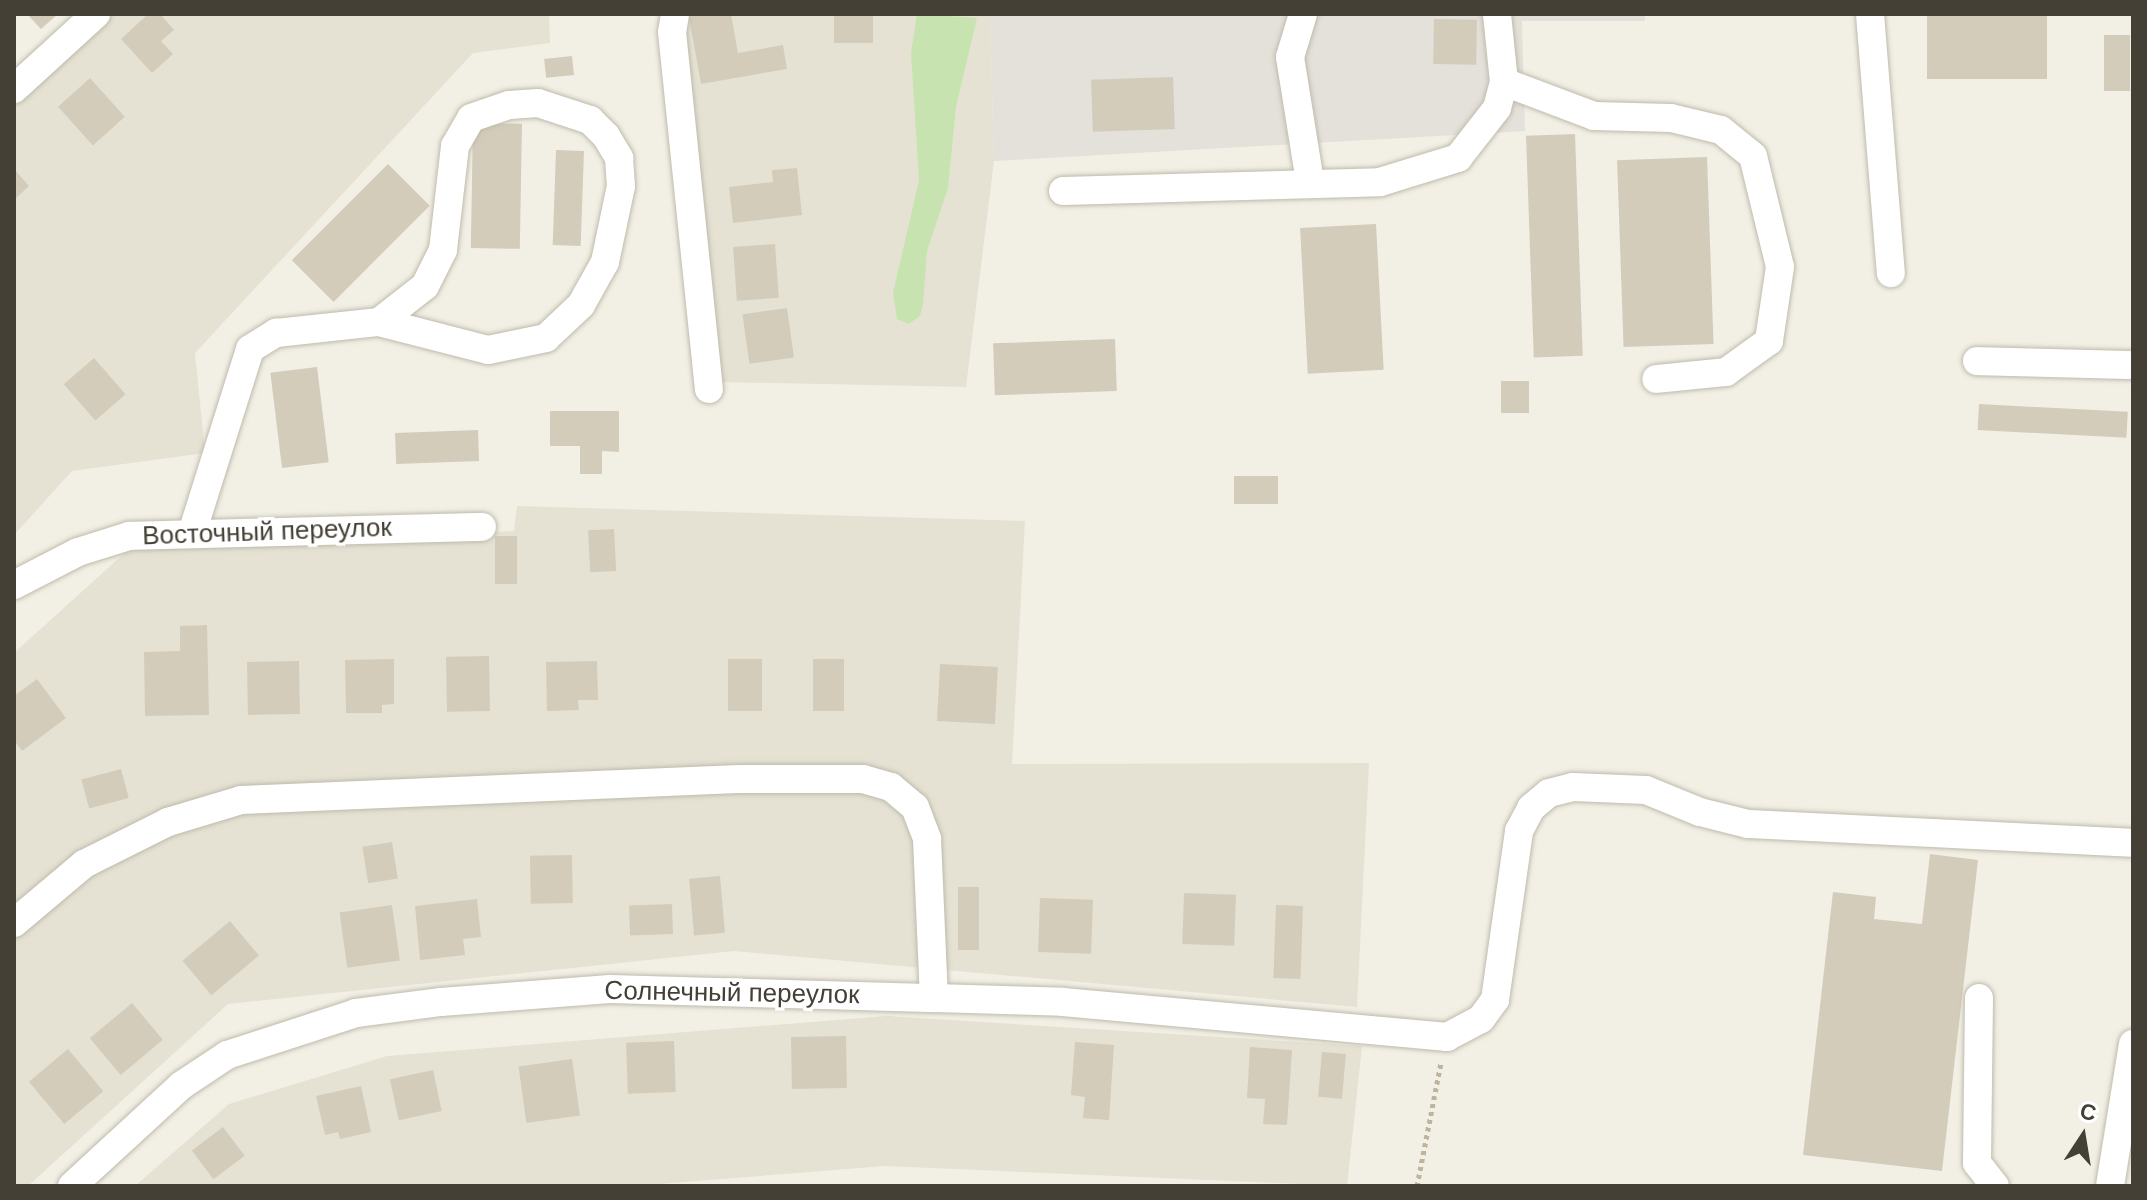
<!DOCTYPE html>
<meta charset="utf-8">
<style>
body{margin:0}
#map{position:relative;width:2147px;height:1200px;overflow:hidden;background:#f2efe5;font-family:Arial,sans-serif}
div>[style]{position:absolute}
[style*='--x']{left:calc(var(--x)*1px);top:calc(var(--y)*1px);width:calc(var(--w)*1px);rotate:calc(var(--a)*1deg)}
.residential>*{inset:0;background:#e5e2d4}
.industrial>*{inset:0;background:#e4e0da}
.green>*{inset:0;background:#c7e4b0}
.building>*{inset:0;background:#d3ccbb;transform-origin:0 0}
.path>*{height:5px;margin-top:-2.5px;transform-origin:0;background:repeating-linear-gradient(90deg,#bdb59a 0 4px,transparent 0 8px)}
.roads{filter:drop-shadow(0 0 2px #bfbbab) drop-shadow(0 0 2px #bfbbab)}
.minor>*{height:28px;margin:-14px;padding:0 14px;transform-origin:14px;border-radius:14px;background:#fff}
span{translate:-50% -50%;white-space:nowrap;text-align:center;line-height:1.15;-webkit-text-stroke:7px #fff;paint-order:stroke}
.street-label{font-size:26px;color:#444035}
.frame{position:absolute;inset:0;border:16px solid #444035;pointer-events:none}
.north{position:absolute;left:2043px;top:1096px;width:80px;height:80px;-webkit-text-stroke:6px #fff;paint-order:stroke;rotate:12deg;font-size:22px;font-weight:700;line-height:32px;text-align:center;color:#444035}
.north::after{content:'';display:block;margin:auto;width:28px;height:36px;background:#444035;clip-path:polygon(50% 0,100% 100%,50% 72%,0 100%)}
</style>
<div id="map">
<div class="residential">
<i style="clip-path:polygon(110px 14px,549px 14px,550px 43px,473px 53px,195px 353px,205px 453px,72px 471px,14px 535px,14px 102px)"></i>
<i style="clip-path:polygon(683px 14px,990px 14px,994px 161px,966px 387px,720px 382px)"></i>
<i style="clip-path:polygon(517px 506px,1025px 521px,1012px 764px,1369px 763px,1357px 1007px,734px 951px,228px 1004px,28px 1186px,14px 1186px,14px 653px,129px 549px,514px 531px)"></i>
<i style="clip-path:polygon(887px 1016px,1362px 1046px,1347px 1186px,885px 1166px,634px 1186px,135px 1186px,229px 1104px,387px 1056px)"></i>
</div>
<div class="industrial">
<i style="clip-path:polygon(990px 14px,1645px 14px,1645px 21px,1522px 21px,1525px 131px,994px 161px)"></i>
</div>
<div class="green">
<i style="clip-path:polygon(917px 14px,977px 18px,956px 107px,948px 188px,927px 251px,923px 304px,920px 316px,909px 324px,897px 319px,893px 293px,919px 180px,911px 53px)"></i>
</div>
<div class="building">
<i style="clip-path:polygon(27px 14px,58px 14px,41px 29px)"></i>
<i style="clip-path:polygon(148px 14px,160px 14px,174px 30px,161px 41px,173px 54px,152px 73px,121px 39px)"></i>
<i style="clip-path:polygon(703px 14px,731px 14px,738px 53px,783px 45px,787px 69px,701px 84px,689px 17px)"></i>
<i style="left:834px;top:14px;width:39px;height:29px"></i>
<i style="left:1927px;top:14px;width:120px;height:65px"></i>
<i style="left:1434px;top:19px;width:43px;height:45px;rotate:1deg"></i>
<i style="left:2130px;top:35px;width:56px;height:26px;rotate:90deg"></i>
<i style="left:572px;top:56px;width:19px;height:28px;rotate:84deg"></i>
<i style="left:1173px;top:77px;width:52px;height:82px;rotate:88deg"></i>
<i style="left:90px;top:78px;width:52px;height:43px;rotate:48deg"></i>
<i style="left:473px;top:123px;width:49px;height:125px;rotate:1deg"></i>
<i style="left:1575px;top:134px;width:222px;height:49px;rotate:88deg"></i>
<i style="left:556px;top:150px;width:28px;height:95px;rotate:2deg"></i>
<i style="left:1707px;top:157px;width:187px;height:90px;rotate:88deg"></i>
<i style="left:388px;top:164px;width:59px;height:136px;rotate:45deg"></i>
<i style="clip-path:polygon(797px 168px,802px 215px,733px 223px,729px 187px,773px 182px,772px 170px)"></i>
<i style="clip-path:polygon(14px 169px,29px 186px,14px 200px)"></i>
<i style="left:1376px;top:224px;width:146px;height:76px;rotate:87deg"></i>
<i style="left:775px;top:244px;width:54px;height:42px;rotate:86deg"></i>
<i style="left:787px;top:308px;width:50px;height:45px;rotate:82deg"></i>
<i style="left:1115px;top:339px;width:52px;height:122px;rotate:88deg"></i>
<i style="left:94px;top:358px;width:48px;height:40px;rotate:49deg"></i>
<i style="left:317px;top:367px;width:96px;height:47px;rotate:83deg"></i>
<i style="left:1501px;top:381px;width:28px;height:32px"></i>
<i style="left:1979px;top:404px;width:149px;height:26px;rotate:3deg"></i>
<i style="clip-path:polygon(550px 411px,619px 411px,619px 452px,602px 451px,602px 474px,580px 474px,580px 446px,550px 446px)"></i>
<i style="left:478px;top:430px;width:31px;height:83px;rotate:88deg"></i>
<i style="left:1234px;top:476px;width:44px;height:28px"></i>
<i style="left:614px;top:529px;width:42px;height:26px;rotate:87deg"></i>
<i style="left:495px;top:536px;width:22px;height:48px"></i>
<i style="clip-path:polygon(207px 625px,209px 715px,145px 716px,144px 652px,180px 651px,180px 626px)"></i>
<i style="left:489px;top:656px;width:55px;height:43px;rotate:89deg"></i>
<i style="clip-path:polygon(394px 659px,394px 704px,382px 705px,382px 713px,346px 713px,345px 660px)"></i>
<i style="left:728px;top:659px;width:34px;height:52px"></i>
<i style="left:844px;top:659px;width:52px;height:31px;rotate:90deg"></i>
<i style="left:299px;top:661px;width:53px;height:52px;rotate:89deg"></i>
<i style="clip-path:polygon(597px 661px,598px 700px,578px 700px,579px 710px,547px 711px,546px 662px)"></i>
<i style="left:940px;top:664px;width:58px;height:57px;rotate:3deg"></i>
<i style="clip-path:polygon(37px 679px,66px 718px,22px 751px,14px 740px,14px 696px)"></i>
<i style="left:121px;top:769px;width:30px;height:41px;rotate:75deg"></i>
<i style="left:392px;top:842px;width:37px;height:30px;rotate:81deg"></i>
<i style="clip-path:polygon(1930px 854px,1978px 860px,1942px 1171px,1803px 1155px,1833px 892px,1876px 897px,1874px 919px,1922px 924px)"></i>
<i style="left:572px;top:855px;width:48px;height:42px;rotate:89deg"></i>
<i style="left:720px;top:876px;width:57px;height:31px;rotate:85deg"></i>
<i style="left:958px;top:887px;width:21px;height:63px"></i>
<i style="left:1184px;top:893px;width:52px;height:51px;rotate:2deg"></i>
<i style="left:1040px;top:898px;width:53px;height:54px;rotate:2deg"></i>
<i style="clip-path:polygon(477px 899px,481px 937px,463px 939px,465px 955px,420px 960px,415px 906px)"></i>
<i style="left:672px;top:904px;width:30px;height:43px;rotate:88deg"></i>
<i style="left:392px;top:905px;width:56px;height:53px;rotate:82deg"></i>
<i style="left:1276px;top:905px;width:27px;height:73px;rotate:2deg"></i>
<i style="left:230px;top:921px;width:45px;height:62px;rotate:50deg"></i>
<i style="left:132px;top:1003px;width:48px;height:55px;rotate:50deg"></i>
<i style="left:846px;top:1036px;width:52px;height:55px;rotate:89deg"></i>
<i style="left:674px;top:1041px;width:51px;height:48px;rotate:88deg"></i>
<i style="clip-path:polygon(1075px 1042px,1114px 1045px,1109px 1120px,1083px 1118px,1085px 1097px,1071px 1095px)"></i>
<i style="clip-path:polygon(1250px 1047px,1292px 1050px,1287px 1125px,1263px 1124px,1265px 1099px,1247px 1098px)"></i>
<i style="left:68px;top:1049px;width:55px;height:51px;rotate:50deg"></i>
<i style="left:1322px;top:1052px;width:24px;height:45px;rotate:5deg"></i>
<i style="left:572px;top:1059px;width:57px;height:54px;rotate:82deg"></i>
<i style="left:433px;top:1070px;width:42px;height:44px;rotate:78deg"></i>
<i style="clip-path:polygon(361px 1086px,371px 1132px,340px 1139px,338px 1132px,325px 1135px,316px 1096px)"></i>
<i style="left:223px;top:1127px;width:36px;height:39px;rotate:53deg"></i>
</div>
<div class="path">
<i style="--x:1417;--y:1186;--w:126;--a:-79"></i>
</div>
<div class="roads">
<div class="minor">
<i style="--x:675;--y:14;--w:18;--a:99"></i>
<i style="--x:672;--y:32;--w:359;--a:84.1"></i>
<i style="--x:1303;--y:14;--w:45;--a:106.8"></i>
<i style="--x:1290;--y:57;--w:127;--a:80.9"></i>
<i style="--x:1870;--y:14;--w:260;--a:85.4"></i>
<i style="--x:1504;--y:82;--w:96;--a:20.7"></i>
<i style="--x:1594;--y:116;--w:77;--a:1.5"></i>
<i style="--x:1671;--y:118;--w:51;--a:13.5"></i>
<i style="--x:1721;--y:130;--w:41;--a:39.1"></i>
<i style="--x:1753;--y:156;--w:114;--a:76.3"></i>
<i style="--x:1780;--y:267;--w:75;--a:98.5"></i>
<i style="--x:1769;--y:341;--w:53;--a:144.2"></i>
<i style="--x:1726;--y:372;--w:70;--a:174.3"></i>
<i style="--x:14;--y:89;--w:111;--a:-42.4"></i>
<i style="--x:1063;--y:191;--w:317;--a:-1.6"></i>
<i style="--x:1380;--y:182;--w:82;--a:-17.1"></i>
<i style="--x:1458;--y:158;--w:63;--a:-52"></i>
<i style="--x:1497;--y:108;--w:27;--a:-75"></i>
<i style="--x:1504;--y:82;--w:68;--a:-95.9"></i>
<i style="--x:1977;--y:361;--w:156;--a:1.5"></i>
<i style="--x:192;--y:533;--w:193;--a:-72.5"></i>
<i style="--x:250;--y:349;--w:31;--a:-32"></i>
<i style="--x:276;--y:333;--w:104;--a:-6.1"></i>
<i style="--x:379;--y:322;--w:58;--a:-38"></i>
<i style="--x:425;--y:286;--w:40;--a:-63.4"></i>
<i style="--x:443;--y:250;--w:105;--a:-83.4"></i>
<i style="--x:455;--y:146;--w:32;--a:-60"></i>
<i style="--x:471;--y:118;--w:40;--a:-18.9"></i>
<i style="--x:509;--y:105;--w:29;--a:-4"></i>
<i style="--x:538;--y:103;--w:55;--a:18.1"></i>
<i style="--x:590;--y:120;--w:23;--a:45"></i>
<i style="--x:606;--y:136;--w:26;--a:59"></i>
<i style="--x:619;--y:158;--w:28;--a:86"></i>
<i style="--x:621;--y:186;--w:78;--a:101.9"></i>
<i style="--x:605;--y:262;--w:49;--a:119.2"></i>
<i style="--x:581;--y:305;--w:48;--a:136.7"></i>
<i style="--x:546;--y:338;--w:59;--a:168.3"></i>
<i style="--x:488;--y:350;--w:113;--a:-165.6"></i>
<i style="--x:14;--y:585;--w:72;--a:-27.3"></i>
<i style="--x:78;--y:552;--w:53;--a:-17.4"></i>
<i style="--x:129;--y:536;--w:353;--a:-1.5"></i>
<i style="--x:14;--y:923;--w:92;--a:-40.1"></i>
<i style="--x:84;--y:864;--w:94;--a:-26.6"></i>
<i style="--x:168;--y:822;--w:76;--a:-16.8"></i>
<i style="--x:241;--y:800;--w:500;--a:-2.41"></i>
<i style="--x:741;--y:779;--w:122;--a:0"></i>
<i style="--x:863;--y:779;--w:29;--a:16"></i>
<i style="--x:891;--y:787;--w:31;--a:40"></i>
<i style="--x:915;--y:807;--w:34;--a:69"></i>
<i style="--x:927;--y:839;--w:159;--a:87.5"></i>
<i style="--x:1979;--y:998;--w:165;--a:90.7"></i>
<i style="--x:1977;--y:1163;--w:29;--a:52"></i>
<i style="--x:72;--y:1186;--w:149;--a:-42.6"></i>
<i style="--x:182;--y:1085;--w:54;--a:-33.7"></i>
<i style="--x:227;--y:1055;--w:136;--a:-18"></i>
<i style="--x:356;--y:1013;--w:86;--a:-7.4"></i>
<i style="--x:441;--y:1002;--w:169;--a:-4.4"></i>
<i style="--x:610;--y:989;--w:453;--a:1.6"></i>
<i style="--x:1063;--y:1002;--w:386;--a:5.2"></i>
<i style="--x:1447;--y:1037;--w:38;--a:-28"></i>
<i style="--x:1481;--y:1019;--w:24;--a:-54"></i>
<i style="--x:1495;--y:1000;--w:171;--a:-81.9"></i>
<i style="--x:1519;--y:831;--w:26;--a:-62"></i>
<i style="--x:1531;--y:808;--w:23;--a:-40"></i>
<i style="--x:1549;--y:793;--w:25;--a:-14"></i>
<i style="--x:1573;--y:787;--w:73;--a:2.4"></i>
<i style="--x:1646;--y:790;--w:58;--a:22.2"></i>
<i style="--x:1700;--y:812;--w:49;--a:14"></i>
<i style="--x:1748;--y:824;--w:385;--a:2.8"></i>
<i style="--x:2110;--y:1186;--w:144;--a:-80.8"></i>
</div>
</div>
<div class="street-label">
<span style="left:267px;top:532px;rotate:-2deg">Восточный переулок</span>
<span style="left:732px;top:993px;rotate:1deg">Солнечный переулок</span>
</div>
<div class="frame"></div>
<div class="north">С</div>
</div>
